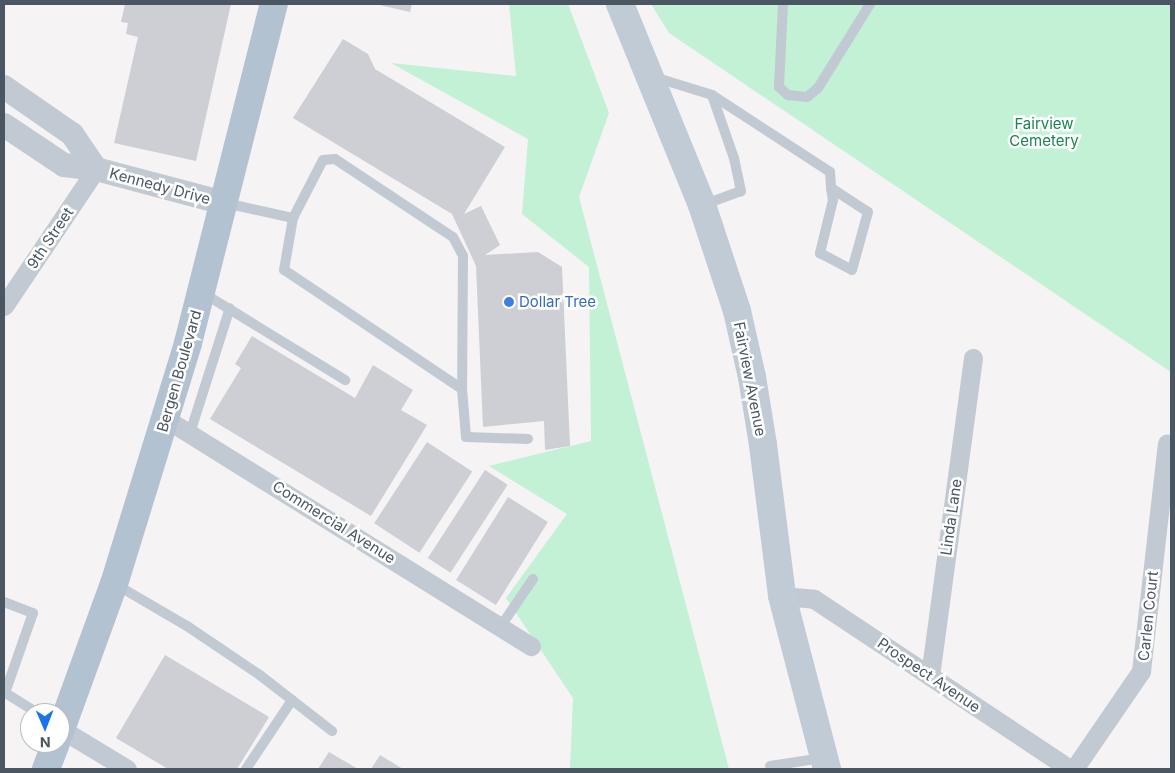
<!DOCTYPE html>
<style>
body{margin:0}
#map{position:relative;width:1175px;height:773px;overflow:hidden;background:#f5f3f3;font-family:Inter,sans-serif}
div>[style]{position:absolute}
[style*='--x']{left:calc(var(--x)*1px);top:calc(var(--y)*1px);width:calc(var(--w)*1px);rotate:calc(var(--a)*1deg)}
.green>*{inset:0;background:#c3f1d5}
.building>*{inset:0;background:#cdcfd5;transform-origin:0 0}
.service>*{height:10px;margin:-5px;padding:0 5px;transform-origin:5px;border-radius:5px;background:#c1cad2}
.minor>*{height:19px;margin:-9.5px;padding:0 9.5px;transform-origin:9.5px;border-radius:9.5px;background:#c1cad2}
.tertiary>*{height:24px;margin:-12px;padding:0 12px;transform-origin:12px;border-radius:12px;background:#c1cad2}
.secondary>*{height:28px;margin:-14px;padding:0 14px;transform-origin:14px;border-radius:14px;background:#c1cbd6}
.primary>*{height:28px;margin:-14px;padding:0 14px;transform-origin:14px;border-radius:14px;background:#b3c2d1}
.dots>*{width:14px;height:14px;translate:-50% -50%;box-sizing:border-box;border:2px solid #fff;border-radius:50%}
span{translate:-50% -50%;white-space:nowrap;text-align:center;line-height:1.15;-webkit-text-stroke:5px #fff;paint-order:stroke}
.park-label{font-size:15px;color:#17864f}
.street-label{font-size:15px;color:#4a5661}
.shop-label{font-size:15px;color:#366cbe}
.left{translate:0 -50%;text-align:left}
.frame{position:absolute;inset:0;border:5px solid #4a5661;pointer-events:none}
.north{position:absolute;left:20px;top:703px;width:50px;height:50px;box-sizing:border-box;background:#fff;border:1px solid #b7bbc0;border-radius:50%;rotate:179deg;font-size:14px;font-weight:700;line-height:20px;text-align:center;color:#4a5661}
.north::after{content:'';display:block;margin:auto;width:18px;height:22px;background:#1a73e8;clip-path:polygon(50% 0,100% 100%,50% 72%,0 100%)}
</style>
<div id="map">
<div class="green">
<i style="clip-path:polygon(509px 4px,568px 4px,609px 113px,579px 197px,729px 769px,570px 769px,573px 698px,506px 598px,567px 514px,489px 466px,591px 441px,589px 267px,522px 214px,528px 139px,391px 63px,516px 76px)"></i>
<i style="clip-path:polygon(651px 4px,1171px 4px,1171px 372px,669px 33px)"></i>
</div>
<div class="building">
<i style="clip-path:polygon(125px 4px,231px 4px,196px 161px,114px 143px,138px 37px,126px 34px,128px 23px,121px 22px)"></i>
<i style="clip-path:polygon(375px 4px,412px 4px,410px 12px)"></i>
<i style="clip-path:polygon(343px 39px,368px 54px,375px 69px,505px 147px,464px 214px,481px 206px,500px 245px,485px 255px,538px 252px,562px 267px,570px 446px,545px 450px,544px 421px,483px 427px,476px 266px,452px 214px,293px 118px)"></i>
<i style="clip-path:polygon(252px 336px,355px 398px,373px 365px,413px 390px,401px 410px,427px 425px,371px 516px,210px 419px,241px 368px,235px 364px)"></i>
<i style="left:427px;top:442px;width:54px;height:97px;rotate:33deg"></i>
<i style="left:485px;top:470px;width:27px;height:105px;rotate:33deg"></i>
<i style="left:508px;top:497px;width:47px;height:98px;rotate:32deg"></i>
<i style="clip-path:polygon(165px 655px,269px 717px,237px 769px,168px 769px,116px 738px)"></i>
<i style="clip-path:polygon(329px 752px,358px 769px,318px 769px)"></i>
<i style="clip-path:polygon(380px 755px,403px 769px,371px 769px)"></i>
</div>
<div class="service">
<i style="--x:783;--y:4;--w:83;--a:92.8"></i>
<i style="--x:779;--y:87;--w:12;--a:42"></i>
<i style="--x:788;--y:95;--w:19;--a:6"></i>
<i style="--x:807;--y:97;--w:14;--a:-39"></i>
<i style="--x:818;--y:88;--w:99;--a:-58.2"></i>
<i style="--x:654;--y:77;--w:61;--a:17.2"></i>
<i style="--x:712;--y:95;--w:67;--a:70.8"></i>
<i style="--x:734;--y:158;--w:34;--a:78"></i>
<i style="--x:741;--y:191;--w:40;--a:159.8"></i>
<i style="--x:712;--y:95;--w:141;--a:33.1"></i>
<i style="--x:830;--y:172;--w:16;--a:86"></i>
<i style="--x:831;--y:188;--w:12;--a:81"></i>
<i style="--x:833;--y:200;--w:55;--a:103.8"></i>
<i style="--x:820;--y:253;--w:36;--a:28"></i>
<i style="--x:852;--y:270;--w:60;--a:-74.6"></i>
<i style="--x:868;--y:212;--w:44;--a:-147"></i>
<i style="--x:225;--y:203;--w:70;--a:12.4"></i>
<i style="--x:203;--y:293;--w:167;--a:31.5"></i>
<i style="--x:462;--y:389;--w:214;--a:-146.2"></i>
<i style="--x:284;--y:270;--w:53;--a:-80.2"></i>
<i style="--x:293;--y:218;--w:65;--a:-62.7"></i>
<i style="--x:323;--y:160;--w:12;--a:-5"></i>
<i style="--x:335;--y:159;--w:141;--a:33.5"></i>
<i style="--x:453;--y:237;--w:21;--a:62"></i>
<i style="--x:463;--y:256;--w:133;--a:90.4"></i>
<i style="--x:462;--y:389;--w:48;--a:85.2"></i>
<i style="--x:466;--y:437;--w:62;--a:1.8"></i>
<i style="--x:190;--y:433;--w:131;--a:-72.3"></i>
<i style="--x:115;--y:584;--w:83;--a:30.3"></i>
<i style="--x:187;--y:626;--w:89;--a:34"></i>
<i style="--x:261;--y:676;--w:90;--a:37.8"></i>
<i style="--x:4;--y:602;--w:31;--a:21"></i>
<i style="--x:33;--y:613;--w:85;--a:109.3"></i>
<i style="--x:501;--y:626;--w:57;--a:-55.8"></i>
<i style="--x:4;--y:692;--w:39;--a:32"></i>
<i style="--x:770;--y:766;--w:54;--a:-8.6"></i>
<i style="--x:246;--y:769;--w:83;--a:-56.3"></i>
</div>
<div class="minor">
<i style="--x:4;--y:306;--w:165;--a:-56.1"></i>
<i style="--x:166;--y:419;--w:430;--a:31.9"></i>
<i style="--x:782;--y:596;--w:32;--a:5"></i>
<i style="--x:814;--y:599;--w:307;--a:33.6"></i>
<i style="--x:930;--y:676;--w:321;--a:-82.3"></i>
<i style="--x:61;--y:729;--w:77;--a:31.2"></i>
<i style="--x:1074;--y:769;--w:119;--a:-55.6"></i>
<i style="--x:1141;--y:671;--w:229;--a:-83.5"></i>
</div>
<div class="tertiary">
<i style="--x:4;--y:87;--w:83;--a:34.7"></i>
<i style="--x:72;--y:134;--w:42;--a:55.6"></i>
<i style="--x:4;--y:125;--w:72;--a:33.7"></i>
<i style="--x:64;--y:165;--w:32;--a:7"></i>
<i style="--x:96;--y:169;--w:132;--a:14.9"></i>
</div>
<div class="secondary">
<i style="--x:620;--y:4;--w:217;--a:67.8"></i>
<i style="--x:702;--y:205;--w:112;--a:71.7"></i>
<i style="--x:737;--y:311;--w:68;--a:77.2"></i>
<i style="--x:752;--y:377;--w:69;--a:80.8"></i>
<i style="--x:763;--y:445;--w:152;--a:82.8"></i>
<i style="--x:782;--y:596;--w:179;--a:75.4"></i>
</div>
<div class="primary">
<i style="--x:60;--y:732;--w:158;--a:-70"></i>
<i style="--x:114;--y:584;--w:252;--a:-72.9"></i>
<i style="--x:188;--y:343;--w:350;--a:-75.8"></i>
<i style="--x:46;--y:769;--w:28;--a:-69"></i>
</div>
<div class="dots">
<i style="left:509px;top:302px;background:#3f7fe0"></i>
</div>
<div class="park-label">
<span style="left:1044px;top:132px">Fairview<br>Cemetery</span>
</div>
<div class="street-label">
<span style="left:160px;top:186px;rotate:15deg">Kennedy Drive</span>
<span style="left:50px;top:238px;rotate:-56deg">9th Street</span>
<span style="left:179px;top:371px;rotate:-74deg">Bergen Boulevard</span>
<span style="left:750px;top:379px;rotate:79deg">Fairview Avenue</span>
<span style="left:951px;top:517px;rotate:-82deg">Linda Lane</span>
<span style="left:334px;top:522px;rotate:32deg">Commercial Avenue</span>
<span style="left:1148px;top:616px;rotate:-84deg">Carlen Court</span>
<span style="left:929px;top:675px;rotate:34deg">Prospect Avenue</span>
</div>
<div class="shop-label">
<span class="left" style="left:519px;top:302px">Dollar Tree</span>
</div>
<div class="frame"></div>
<div class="north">N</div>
</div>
